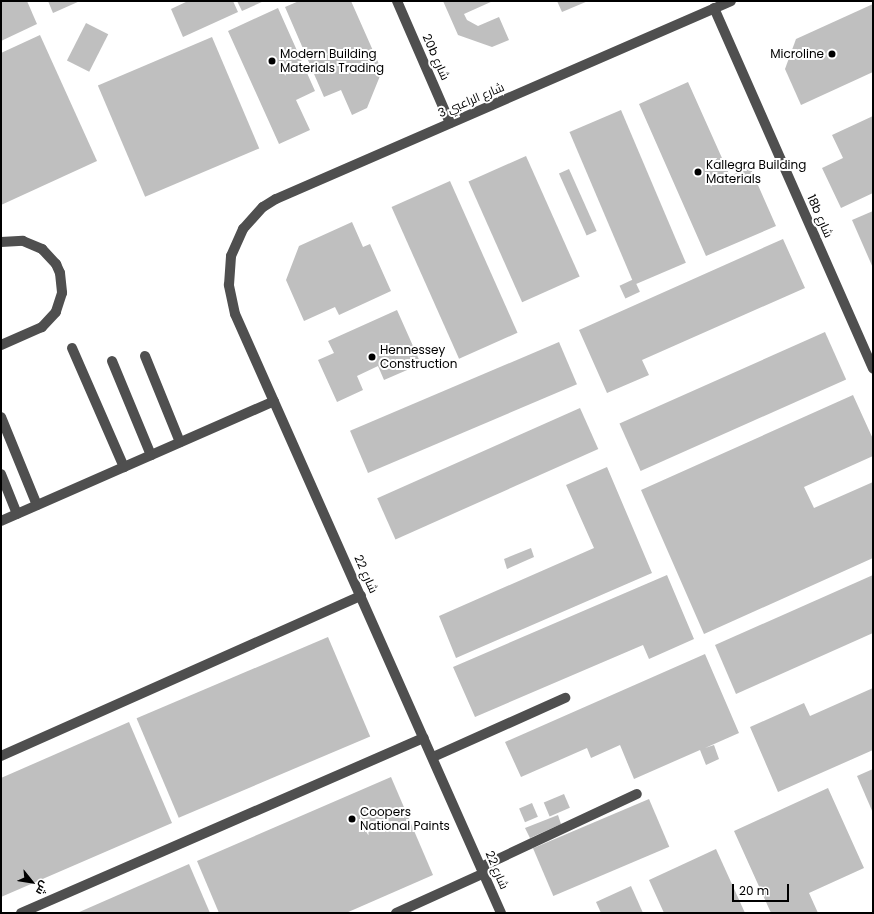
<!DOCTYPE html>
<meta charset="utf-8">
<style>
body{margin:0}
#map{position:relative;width:874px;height:914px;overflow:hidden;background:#fff;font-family:Poppins,Cairo,sans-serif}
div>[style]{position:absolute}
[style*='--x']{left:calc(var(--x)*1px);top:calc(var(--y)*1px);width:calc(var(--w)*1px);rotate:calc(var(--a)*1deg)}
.building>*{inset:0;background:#bfbfbf;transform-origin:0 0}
.minor>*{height:10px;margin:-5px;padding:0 5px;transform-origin:5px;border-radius:5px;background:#4f4f4f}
.dots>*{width:11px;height:11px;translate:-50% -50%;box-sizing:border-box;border:2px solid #fff;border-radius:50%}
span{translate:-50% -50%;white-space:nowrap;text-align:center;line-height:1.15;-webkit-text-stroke:4px #fff;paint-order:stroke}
.poi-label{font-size:12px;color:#000}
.left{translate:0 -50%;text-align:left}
.right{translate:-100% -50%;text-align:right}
.street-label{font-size:12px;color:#000}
.frame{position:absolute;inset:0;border:2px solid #000;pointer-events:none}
.north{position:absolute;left:12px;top:862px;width:40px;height:40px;-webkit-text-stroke:3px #fff;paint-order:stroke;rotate:120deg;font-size:11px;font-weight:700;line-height:16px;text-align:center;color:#000}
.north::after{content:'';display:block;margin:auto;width:14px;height:18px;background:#000;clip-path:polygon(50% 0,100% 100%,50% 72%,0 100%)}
.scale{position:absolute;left:732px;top:884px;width:57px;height:18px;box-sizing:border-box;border:2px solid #000;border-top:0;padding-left:5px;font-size:12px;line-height:14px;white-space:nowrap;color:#000;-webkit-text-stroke:3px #fff;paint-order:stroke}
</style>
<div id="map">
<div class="building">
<i style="clip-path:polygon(1px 1px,27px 1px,37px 24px,1px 41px)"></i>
<i style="clip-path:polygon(48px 1px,80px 1px,53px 13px)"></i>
<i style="clip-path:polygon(188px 1px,233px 1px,238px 12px,183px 37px,171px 9px)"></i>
<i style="clip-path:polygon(237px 1px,264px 1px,242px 11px)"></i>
<i style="clip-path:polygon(299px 1px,351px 1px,382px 71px,367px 108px,352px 115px,341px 90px,324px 97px,285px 7px)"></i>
<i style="clip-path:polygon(443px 1px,493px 1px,464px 14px,467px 20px,478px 26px,499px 17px,509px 40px,492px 47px,458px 35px)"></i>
<i style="clip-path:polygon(557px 1px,588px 1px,562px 12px)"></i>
<i style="clip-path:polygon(873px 4px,873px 72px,801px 105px,785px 69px,796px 39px)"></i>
<i style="clip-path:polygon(278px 8px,315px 91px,296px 100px,310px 130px,279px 144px,228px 31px)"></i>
<i style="left:86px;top:23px;width:25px;height:42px;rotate:27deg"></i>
<i style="clip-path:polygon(40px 35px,97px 161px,1px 205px,1px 53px)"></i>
<i style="left:212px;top:37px;width:121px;height:124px;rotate:67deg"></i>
<i style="clip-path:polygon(688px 82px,730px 176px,750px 167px,776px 226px,706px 256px,639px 104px)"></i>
<i style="left:621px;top:110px;width:166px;height:56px;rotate:67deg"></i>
<i style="clip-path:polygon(873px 116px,873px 193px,841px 208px,822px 168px,843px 158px,832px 135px)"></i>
<i style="left:526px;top:156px;width:132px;height:63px;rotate:66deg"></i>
<i style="left:569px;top:169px;width:68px;height:11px;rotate:66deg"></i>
<i style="left:450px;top:181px;width:166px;height:64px;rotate:66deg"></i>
<i style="clip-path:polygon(873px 211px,873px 268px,852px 220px)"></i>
<i style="clip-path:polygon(352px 222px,363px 247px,370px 244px,391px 291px,339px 315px,335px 307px,304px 321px,286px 280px,299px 246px)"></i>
<i style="clip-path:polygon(783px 239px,805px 288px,642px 360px,649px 375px,607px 393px,579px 330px)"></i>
<i style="left:634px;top:279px;width:14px;height:16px;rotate:65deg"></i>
<i style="clip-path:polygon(397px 310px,421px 364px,384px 380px,378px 366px,357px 376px,363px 390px,337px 402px,318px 360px,334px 353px,328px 341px)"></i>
<i style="left:825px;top:332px;width:52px;height:225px;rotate:66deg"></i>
<i style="left:559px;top:342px;width:46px;height:227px;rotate:67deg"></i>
<i style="clip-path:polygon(853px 395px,873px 439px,873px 456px,804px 487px,814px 508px,873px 482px,873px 558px,704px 634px,641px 490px)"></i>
<i style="left:580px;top:408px;width:45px;height:222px;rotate:66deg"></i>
<i style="clip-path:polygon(607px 467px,652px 573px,456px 658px,439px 616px,594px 548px,566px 485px)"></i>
<i style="clip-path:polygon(531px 548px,534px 557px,507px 569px,504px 559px)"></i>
<i style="clip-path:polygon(667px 575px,694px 639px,649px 659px,643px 645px,475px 717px,453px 667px)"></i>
<i style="clip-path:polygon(873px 575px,873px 633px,736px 694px,715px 645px)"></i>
<i style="left:328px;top:637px;width:108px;height:208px;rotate:67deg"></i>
<i style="clip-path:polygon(705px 654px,739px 733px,705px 748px,714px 745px,719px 759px,706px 765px,700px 750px,634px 779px,620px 745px,591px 758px,587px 748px,521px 777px,505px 742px)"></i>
<i style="clip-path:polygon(873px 688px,873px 750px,778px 792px,750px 727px,804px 703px,810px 716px)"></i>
<i style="clip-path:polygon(129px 722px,172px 823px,1px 897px,1px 778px)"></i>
<i style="clip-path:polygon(873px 769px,873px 813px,857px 776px)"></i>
<i style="clip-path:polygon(391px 777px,433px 875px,346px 913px,219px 913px,197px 861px)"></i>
<i style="clip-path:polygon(828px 788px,864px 868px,809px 893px,818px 913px,771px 913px,734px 831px)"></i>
<i style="left:564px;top:794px;width:15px;height:22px;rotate:67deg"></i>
<i style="left:649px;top:799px;width:52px;height:126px;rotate:67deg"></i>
<i style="left:532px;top:803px;width:15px;height:14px;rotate:67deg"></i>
<i style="clip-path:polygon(558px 815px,561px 824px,530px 838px,525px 828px)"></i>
<i style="clip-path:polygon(716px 849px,745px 913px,664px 913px,649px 880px)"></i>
<i style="clip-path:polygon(189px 864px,210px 913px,77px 913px)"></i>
<i style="clip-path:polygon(631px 886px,643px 913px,601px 913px,596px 902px)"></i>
</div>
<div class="minor">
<i style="--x:397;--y:1;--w:133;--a:66.5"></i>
<i style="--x:714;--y:8;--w:394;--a:66.2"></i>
<i style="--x:1;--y:242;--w:22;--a:-3"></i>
<i style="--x:23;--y:241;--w:21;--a:23"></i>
<i style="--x:42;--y:249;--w:21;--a:47"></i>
<i style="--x:56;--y:264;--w:10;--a:66"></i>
<i style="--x:60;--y:273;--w:20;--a:84"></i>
<i style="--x:62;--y:293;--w:20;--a:108"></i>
<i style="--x:56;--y:312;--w:21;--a:133"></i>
<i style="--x:42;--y:327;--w:45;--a:156.3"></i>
<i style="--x:72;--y:348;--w:130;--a:66.4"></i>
<i style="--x:145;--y:356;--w:93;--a:67.9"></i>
<i style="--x:112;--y:361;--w:102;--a:67.5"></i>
<i style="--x:1;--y:417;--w:95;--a:67.8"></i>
<i style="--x:1;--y:474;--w:43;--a:68.2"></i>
<i style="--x:1;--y:521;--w:298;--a:-23.7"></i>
<i style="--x:1;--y:756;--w:394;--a:-24"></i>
<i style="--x:433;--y:757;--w:145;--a:-24.1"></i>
<i style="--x:481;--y:867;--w:172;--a:-25.1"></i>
<i style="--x:21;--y:913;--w:439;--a:-23.5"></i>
<i style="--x:396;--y:913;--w:97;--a:-24.4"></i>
<i style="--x:501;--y:913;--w:655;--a:-113.94"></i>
<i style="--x:235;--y:314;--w:30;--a:-102"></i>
<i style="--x:229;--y:285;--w:29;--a:-86"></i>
<i style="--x:231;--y:256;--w:30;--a:-66"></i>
<i style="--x:243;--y:229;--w:30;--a:-48"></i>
<i style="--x:263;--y:207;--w:15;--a:-32"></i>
<i style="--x:276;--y:199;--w:496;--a:-23.5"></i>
</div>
<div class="dots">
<i style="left:832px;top:54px;background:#000"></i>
<i style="left:272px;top:61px;background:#000"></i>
<i style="left:698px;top:172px;background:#000"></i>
<i style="left:372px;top:357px;background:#000"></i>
<i style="left:352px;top:819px;background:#000"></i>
</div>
<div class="poi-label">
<span class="left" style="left:280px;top:61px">Modern Building<br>Materials Trading</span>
<span class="right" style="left:824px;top:54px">Microline</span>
<span class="left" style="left:706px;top:172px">Kallegra Building<br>Materials</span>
<span class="left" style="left:380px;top:357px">Hennessey<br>Construction</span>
<span class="left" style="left:360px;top:819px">Coopers<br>National Paints</span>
</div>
<div class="street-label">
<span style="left:436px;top:57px;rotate:66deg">20b شارع</span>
<span style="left:471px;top:100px;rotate:-23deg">شارع الراعبي 3</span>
<span style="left:820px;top:216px;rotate:66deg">18b شارع</span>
<span style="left:366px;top:574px;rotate:66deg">شارع 22</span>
<span style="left:497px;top:870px;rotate:67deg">شارع 22</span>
</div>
<div class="frame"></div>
<div class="north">ش</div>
<div class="scale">20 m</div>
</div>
